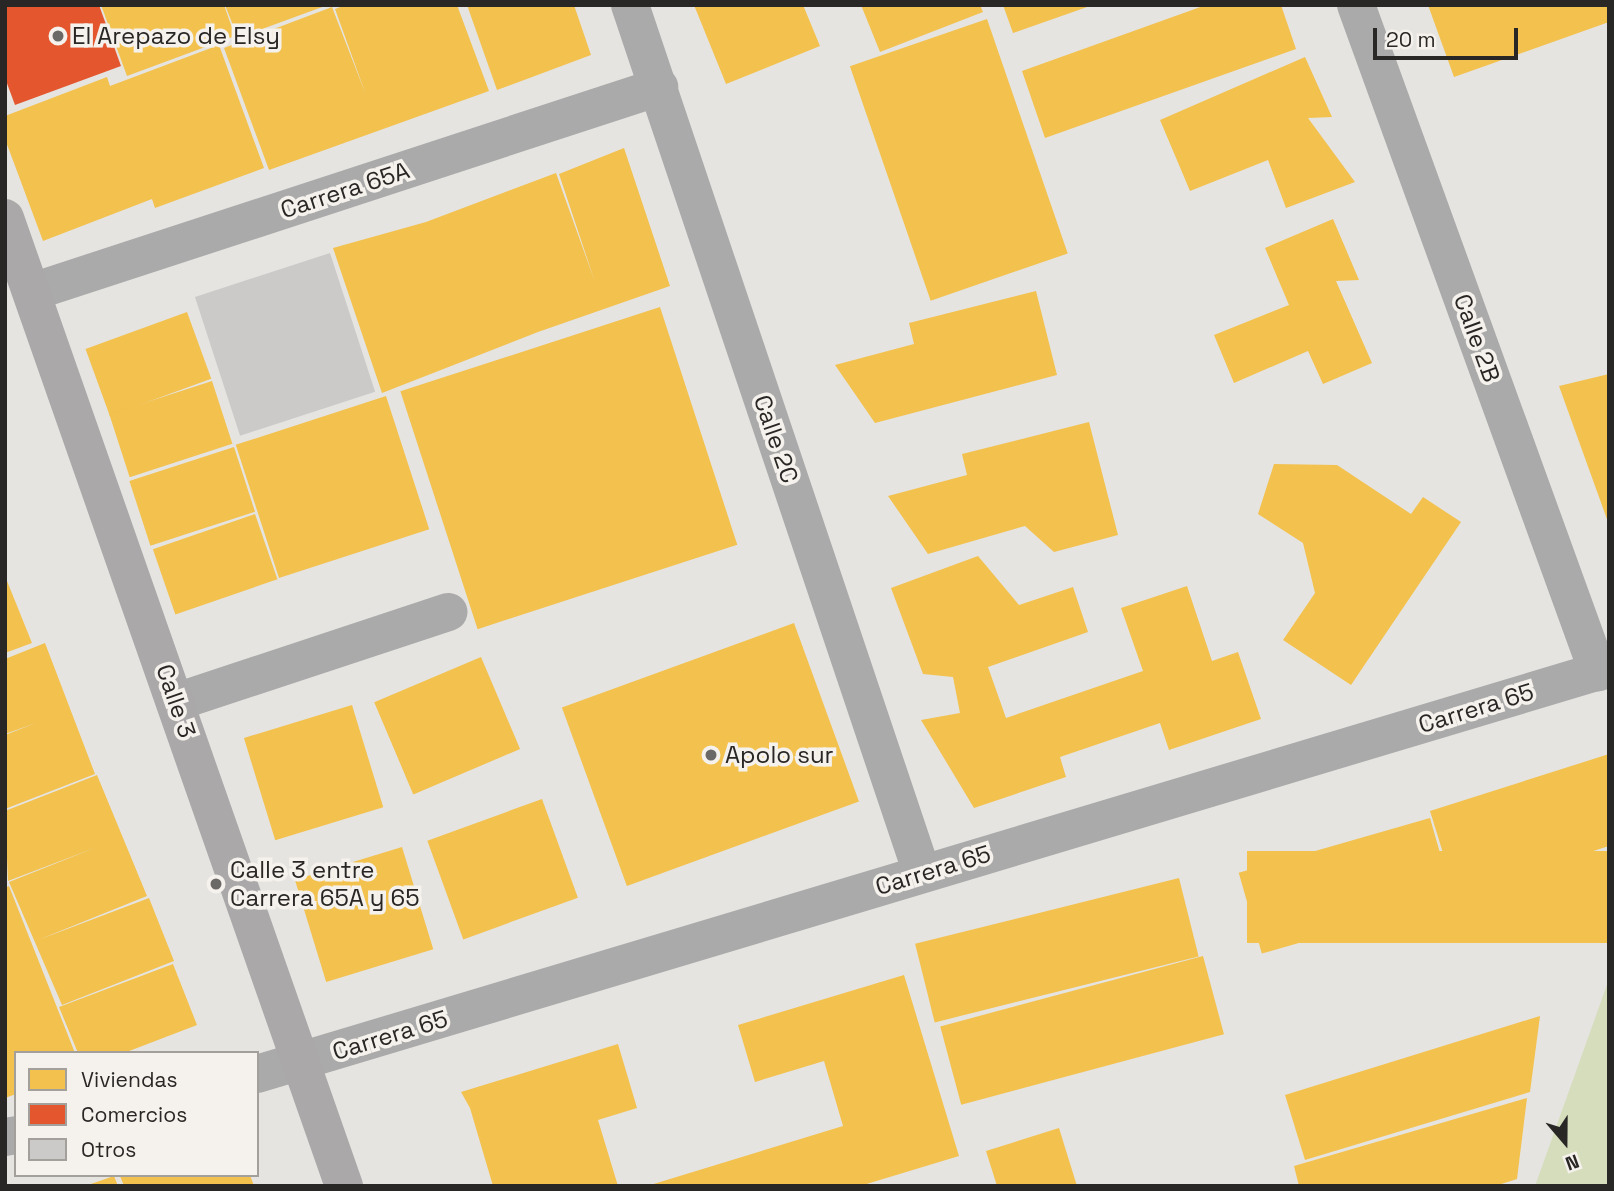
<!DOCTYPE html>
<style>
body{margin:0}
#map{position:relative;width:1614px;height:1191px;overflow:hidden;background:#e6e4e1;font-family:"Space Grotesk",sans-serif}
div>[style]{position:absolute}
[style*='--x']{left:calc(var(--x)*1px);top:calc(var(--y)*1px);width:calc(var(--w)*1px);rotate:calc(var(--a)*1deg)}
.green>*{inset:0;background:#d5ddbd}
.homes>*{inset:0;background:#f2c14e;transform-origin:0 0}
.shops>*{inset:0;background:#e4572e}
.building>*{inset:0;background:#cbcac9;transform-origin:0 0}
.street>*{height:38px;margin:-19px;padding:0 19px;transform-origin:19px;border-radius:19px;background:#aaa}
.secondary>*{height:38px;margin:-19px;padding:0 19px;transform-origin:19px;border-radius:19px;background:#aaa8a9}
.dots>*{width:19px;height:19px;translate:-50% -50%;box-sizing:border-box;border:4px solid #f5f1ec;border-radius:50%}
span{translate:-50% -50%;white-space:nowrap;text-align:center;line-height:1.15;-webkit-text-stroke:7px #f5f1ec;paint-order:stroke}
.poi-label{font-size:24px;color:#292725}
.left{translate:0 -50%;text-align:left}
.street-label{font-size:24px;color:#292725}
.frame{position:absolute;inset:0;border:7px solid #292725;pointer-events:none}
.legend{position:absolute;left:14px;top:1051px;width:245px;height:126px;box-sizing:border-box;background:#f5f1ec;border:2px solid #a3a09c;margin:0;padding:9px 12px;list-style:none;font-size:21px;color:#292725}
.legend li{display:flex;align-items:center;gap:14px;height:35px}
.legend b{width:35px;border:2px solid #a3a09c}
.north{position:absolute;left:1530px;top:1107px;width:70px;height:70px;-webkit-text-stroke:5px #f5f1ec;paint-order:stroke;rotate:160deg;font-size:19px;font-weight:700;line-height:28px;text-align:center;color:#292725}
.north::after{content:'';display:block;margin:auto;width:24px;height:32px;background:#292725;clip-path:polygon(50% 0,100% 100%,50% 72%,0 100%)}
.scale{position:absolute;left:1373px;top:28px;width:145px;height:32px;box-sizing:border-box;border:4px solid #292725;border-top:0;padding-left:9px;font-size:21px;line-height:24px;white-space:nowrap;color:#292725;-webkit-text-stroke:5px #f5f1ec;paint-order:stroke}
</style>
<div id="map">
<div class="green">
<i style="clip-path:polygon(1609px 979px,1609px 1186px,1535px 1186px)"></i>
</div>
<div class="homes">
<i style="clip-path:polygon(101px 5px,224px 5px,235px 36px,127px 76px)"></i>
<i style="clip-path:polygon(225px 5px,325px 5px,325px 6px,238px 38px)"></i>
<i style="clip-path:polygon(346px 5px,457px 5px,489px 91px,269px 170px,224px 48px,332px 7px,366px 95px,335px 9px)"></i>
<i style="clip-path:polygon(467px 5px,574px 5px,591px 55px,497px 90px)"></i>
<i style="clip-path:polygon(694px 5px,803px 5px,820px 46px,726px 84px)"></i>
<i style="clip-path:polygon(861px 5px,980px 5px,983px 12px,880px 52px)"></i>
<i style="clip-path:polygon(1003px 5px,1090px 5px,1090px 6px,1013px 33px)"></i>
<i style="clip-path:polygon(1206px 5px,1281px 5px,1296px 49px,1045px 138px,1022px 71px)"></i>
<i style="clip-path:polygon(1428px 5px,1609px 5px,1609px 22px,1454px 77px)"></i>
<i style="left:987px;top:19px;width:248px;height:145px;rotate:71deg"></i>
<i style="clip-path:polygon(219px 45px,264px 168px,155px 208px,152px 199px,43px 241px,5px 139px,5px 116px,107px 77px,110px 86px)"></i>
<i style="clip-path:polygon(1305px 57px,1332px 117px,1308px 118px,1355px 182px,1286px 208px,1268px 160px,1190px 191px,1160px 120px)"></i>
<i style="clip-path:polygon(624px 148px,670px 286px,538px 332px,382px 393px,333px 248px,426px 222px,556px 173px,595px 282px,559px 174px)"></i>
<i style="clip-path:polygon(1333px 219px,1359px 280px,1336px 281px,1372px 363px,1323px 384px,1308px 351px,1234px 383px,1214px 335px,1289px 305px,1265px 248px)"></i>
<i style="clip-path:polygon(1036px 291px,1057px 375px,875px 423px,835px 365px,914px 344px,909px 323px)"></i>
<i style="left:660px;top:307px;width:250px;height:273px;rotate:72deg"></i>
<i style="left:187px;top:312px;width:71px;height:108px;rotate:70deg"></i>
<i style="clip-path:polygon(1609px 374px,1609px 521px,1608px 522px,1559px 386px)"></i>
<i style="left:212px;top:381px;width:66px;height:108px;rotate:72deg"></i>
<i style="left:386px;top:396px;width:140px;height:158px;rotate:72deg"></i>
<i style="clip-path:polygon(1089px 422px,1118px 535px,1054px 552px,1025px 526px,928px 554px,888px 496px,967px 475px,962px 454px)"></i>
<i style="left:234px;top:447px;width:68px;height:110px;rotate:72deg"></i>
<i style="clip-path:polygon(1274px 464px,1337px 465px,1411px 514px,1423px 497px,1461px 522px,1351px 685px,1283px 640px,1315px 593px,1303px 543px,1258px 514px)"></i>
<i style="left:255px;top:514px;width:69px;height:108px;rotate:71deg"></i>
<i style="clip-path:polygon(978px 556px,1019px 605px,1073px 587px,1088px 632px,988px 667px,1006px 718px,1143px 671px,1121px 608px,1187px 586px,1212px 661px,1238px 652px,1261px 719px,1169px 750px,1160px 723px,1060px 757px,1066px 777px,974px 808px,921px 720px,960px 713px,953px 677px,923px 674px,891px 588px)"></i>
<i style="clip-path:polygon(5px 576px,32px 643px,5px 653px)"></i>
<i style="left:794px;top:623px;width:190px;height:247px;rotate:70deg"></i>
<i style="clip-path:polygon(45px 643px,95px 774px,5px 809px,5px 735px,36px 723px,5px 734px,5px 659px)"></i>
<i style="left:481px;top:657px;width:100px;height:116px;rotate:67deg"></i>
<i style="left:352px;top:705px;width:107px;height:113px;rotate:73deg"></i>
<i style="clip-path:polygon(1609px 754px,1609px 846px,1456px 895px,1430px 811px)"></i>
<i style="clip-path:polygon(97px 775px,147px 896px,38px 940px,149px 898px,174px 961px,62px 1005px,9px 882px,97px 847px,8px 881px,5px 811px)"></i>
<i style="left:542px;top:799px;width:105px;height:122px;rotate:70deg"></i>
<i style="left:1430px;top:818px;width:84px;height:199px;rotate:74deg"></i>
<i style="left:402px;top:847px;width:107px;height:112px;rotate:73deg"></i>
<i style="left:1609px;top:851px;width:92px;height:362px;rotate:90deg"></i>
<i style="left:1179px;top:878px;width:81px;height:272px;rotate:76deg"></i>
<i style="clip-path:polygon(9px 886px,75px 1053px,16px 1053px,16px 1094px,5px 1098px,5px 888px)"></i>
<i style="left:1203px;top:956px;width:81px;height:272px;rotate:75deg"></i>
<i style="clip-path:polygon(173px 964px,197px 1025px,124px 1053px,78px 1053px,59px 1007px)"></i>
<i style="clip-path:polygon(904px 975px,959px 1156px,860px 1186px,647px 1186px,843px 1126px,824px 1061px,755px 1082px,738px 1025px)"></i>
<i style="clip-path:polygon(1540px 1016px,1530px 1092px,1305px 1160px,1285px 1095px)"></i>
<i style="clip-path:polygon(618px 1044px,637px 1108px,598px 1120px,618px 1186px,493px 1186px,470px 1108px,461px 1092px)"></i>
<i style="clip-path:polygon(1527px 1098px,1517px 1179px,1495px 1186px,1299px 1186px,1294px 1166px)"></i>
<i style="clip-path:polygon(1059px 1128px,1077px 1186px,997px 1186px,986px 1151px)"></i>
<i style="clip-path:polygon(123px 1175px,250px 1175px,254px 1186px,124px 1186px,120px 1176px)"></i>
<i style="clip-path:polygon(114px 1176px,118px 1186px,88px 1186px,88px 1185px)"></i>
</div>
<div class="shops">
<i style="clip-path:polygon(5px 5px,99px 5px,121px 66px,15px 105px,5px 78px)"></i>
</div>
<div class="building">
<i style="left:330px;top:253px;width:146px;height:142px;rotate:72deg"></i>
</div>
<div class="street">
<i style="--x:630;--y:5;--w:916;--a:71.41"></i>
<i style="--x:1356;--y:5;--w:710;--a:70.06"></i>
<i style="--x:32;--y:292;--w:660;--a:-18.11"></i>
<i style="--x:176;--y:702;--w:287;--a:-18.3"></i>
<i style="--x:257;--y:1074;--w:1412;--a:-16.71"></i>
<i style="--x:5;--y:1137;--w:11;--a:-10"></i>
</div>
<div class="secondary">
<i style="--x:5;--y:218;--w:1026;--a:70.7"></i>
</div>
<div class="dots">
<i style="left:58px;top:36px;background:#6b6967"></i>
<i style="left:711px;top:755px;background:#6b6967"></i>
<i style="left:216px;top:884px;background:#6b6967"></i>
</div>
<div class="poi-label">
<span class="left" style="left:72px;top:36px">El Arepazo de Elsy</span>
<span class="left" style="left:725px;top:755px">Apolo sur</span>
<span class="left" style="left:230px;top:884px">Calle 3 entre<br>Carrera 65A y 65</span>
</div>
<div class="street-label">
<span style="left:345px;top:190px;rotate:-18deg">Carrera 65A</span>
<span style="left:1477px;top:338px;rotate:70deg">Calle 2B</span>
<span style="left:776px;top:439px;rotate:71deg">Calle 2C</span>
<span style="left:176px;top:701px;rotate:71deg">Calle 3</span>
<span style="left:1476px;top:708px;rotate:-17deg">Carrera 65</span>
<span style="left:933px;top:870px;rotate:-17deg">Carrera 65</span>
<span style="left:390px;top:1035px;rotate:-17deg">Carrera 65</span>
</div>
<div class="frame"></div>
<ul class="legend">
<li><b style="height:19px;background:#f2c14e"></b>Viviendas</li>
<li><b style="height:19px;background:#e4572e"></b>Comercios</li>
<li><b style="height:19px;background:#cbcac9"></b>Otros</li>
</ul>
<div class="north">N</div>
<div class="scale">20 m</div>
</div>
